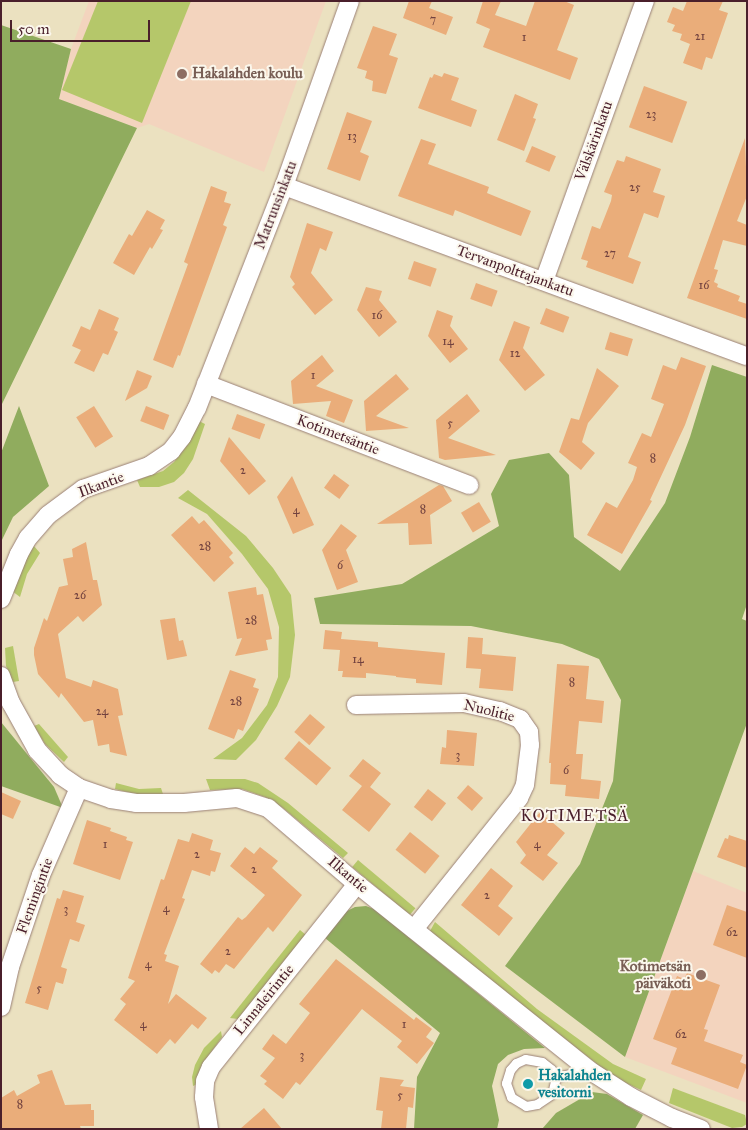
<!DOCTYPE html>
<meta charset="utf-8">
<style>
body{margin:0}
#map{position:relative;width:748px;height:1130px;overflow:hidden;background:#ebe1c0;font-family:"IM FELL Great Primer",serif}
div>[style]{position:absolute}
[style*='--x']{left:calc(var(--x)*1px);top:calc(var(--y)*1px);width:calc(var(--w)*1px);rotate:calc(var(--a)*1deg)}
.built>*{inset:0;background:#f3d4be}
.green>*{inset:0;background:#b5c76a;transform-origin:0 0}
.forest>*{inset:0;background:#90ac5e}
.building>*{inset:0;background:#eaad7a;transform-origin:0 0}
.roads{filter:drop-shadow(0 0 1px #9a8076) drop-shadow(0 0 1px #9a8076)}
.service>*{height:9px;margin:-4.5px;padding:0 4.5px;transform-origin:4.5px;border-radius:4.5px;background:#fff}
.minor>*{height:18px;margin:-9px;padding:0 9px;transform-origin:9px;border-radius:9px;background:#fff}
.dots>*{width:14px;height:14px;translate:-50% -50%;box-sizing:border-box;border:2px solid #fbf7ec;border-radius:50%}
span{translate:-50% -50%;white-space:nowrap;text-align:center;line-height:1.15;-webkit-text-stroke:4px #fbf7ec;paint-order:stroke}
.number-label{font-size:12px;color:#72423f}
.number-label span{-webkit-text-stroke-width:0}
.education-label{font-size:15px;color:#785e54;font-weight:700}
.left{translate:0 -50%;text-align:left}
.right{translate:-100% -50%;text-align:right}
.street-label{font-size:15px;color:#4a1f2b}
.culture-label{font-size:15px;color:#0d838f;font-weight:700}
.neighbourhood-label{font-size:16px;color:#4a1f2b;letter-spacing:1px}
.frame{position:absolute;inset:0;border:2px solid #4a1f2b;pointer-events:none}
.scale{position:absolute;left:10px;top:20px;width:140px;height:22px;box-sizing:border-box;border:2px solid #4a1f2b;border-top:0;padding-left:6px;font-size:15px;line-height:18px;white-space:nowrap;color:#4a1f2b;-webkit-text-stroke:4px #fbf7ec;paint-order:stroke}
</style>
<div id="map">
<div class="built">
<i style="clip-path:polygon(89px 1px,326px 1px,264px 172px,149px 124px,137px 128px,59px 99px,71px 49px)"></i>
<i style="clip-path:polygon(693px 871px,747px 893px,747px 1103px,625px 1057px)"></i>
</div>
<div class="green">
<i style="clip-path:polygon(98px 1px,191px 1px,142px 123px,62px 90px)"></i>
<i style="clip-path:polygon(199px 421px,205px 424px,193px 459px,184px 473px,174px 482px,159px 487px,140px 487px,137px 480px,163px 471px,174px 462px,188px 444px)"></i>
<i style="clip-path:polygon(188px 490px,246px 536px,273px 568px,291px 595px,295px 635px,290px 677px,277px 706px,256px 740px,236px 760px,213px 759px,242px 738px,267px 705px,278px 677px,279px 627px,268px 589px,242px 554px,207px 514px,178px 498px)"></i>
<i style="clip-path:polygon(34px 546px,40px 553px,27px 574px,20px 597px,12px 591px,21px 564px)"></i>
<i style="clip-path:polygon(13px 646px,19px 681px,13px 682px,6px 666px,5px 648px)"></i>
<i style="clip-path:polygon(39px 724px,68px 757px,64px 762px,45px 744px,34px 726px)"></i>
<i style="clip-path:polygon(206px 779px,245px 779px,258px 783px,288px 803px,348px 853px,343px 858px,283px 808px,265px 797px,242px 789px,210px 790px)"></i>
<i style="clip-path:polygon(116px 783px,139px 789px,161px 788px,163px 794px,139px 795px,115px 789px)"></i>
<i style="left:358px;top:860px;width:75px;height:9px;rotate:40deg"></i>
<i style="clip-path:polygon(435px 922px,537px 1009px,613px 1064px,646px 1079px,641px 1090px,615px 1078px,535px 1016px,430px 931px)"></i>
<i style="clip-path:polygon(300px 930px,306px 935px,238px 1019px,230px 1018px)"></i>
<i style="clip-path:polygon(221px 1031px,222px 1037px,202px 1065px,200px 1083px,193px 1086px,192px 1077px,195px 1065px,204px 1048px)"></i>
<i style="clip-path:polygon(673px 1088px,745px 1115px,747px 1124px,742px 1127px,732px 1128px,669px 1103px)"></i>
</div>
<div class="forest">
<i style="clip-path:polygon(1px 25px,71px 49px,59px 99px,137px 128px,1px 406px)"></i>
<i style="clip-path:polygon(712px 365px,747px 377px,747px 604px,742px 619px,747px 621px,747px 723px,625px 1057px,505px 966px,580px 864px,613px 781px,621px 700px,599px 659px,562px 644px,471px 626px,320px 624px,314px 598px,402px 584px,499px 526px,491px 494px,509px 460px,549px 453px,569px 475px,574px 537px,620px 571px,665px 503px,690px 437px)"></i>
<i style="clip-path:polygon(19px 406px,49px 486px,13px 517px,1px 542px,1px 453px)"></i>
<i style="clip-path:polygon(1px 722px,54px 787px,63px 808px,1px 786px)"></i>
<i style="clip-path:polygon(366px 906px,374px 909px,545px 1048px,524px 1049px,508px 1055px,498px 1064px,492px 1086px,499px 1120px,497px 1129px,414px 1129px,417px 1077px,440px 1033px,325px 938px,345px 912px,355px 907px)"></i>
<i style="clip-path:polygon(592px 1092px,607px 1094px,643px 1115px,635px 1129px,542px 1129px,556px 1113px)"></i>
</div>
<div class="building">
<i style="clip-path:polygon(409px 1px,432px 1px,429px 8px,453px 17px,446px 35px,403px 18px)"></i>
<i style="clip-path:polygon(483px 1px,501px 1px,495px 15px,526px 26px,535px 1px,564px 1px,574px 5px,557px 50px,578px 58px,570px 80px,483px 47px,490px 29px,476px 23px)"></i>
<i style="clip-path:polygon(687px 1px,723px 1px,719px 10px,728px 13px,712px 59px,706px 57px,702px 70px,683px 63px,690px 44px,680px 40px,682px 34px,672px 31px,675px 25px,667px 22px,673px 7px,683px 11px)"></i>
<i style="clip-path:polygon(373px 26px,397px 34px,389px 55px,398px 58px,386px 94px,372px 91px,373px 81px,365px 78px,367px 71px,357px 68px)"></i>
<i style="clip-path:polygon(444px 73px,459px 78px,451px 100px,477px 110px,471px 127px,418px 108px,430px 77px,432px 78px,434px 74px,442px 77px)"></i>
<i style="left:644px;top:86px;width:46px;height:44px;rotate:20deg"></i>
<i style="clip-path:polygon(515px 94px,538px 104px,533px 118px,536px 119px,524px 151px,497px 140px)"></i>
<i style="clip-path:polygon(347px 112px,372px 121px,360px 152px,369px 156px,360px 181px,327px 169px)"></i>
<i style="clip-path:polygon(745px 138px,747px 196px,737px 221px,747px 225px,747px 246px,723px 240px,714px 269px,718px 270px,714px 282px,718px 284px,717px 287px,740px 296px,738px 301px,747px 304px,747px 319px,687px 298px)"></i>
<i style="clip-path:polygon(421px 139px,436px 144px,428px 164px,489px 187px,487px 193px,531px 211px,521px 236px,455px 210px,453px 216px,398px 196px)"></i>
<i style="left:532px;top:146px;width:26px;height:17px;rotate:23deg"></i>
<i style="clip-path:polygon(626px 156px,661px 169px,653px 192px,665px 196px,658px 218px,644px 213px,628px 257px,641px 262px,633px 284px,586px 267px,588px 261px,581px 259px,592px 226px,600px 229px,611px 201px,612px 195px,604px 192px,617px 160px,624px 162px)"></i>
<i style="clip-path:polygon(211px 186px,227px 192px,224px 202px,231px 204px,223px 225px,227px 227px,180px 356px,178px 355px,173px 368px,153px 360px,188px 264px,184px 262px)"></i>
<i style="clip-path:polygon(147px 210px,165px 220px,160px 229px,163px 230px,152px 249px,150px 247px,134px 275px,113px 263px,129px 234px,132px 236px)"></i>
<i style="clip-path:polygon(307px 223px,333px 232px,326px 251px,320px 248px,311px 273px,333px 300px,315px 315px,292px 287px,295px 284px,290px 277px)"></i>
<i style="left:414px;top:261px;width:24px;height:19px;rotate:19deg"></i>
<i style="left:476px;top:283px;width:23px;height:17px;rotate:20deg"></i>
<i style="clip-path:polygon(366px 287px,382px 291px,379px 300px,397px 322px,379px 337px,357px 310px)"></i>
<i style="left:546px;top:308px;width:25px;height:17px;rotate:21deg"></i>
<i style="clip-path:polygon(99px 309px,119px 318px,114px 330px,118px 332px,108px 355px,103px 353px,94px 372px,74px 363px,81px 350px,72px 346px,81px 326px,90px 330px)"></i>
<i style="clip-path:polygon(437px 310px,453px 316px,450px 326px,468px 349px,450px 363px,428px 336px)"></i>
<i style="clip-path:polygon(514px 321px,530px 327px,523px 348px,545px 375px,525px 391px,499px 360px)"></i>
<i style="left:610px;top:332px;width:24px;height:18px;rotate:17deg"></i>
<i style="clip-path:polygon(322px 355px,334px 371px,316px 386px,353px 400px,344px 423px,326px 416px,331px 401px,293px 404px,291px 381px)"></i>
<i style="clip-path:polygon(681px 357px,706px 366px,685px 425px,650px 500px,652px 501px,622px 554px,587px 535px,606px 502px,617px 508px,633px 480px,637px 467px,628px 463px,642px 433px,651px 437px,664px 404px,651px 399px,663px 365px,676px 370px)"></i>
<i style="clip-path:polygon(597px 368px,619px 386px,588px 423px,582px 442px,595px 453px,581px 470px,559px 452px,571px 418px,579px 420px)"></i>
<i style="clip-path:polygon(137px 370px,152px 376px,147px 388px,125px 401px)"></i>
<i style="clip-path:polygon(396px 374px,409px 389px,376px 416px,409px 428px,366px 431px,364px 401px)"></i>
<i style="clip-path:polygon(467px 394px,480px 411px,448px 438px,496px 455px,445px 460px,439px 458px,436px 420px)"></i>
<i style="left:94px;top:406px;width:36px;height:21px;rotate:58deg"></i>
<i style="left:146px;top:406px;width:25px;height:16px;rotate:21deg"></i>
<i style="left:237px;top:414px;width:30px;height:16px;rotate:20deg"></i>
<i style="clip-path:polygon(229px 437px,266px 481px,249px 495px,220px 461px)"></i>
<i style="left:334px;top:474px;width:19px;height:17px;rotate:36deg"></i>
<i style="clip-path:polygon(292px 476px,314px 525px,293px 534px,277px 497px)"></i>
<i style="clip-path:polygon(439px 485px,443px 486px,452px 501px,430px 515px,432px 544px,409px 545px,408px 523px,377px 524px)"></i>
<i style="left:479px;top:502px;width:23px;height:21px;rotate:59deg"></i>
<i style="clip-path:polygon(192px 516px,199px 524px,204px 520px,233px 553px,229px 557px,234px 563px,214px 582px,171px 535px)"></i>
<i style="clip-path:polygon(341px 524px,357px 536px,346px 550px,358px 582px,337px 590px,322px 550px)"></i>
<i style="clip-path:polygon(86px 542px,93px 580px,97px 580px,102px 605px,83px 622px,78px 616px,58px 634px,66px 678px,91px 687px,93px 680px,118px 689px,123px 715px,118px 716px,127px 756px,110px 752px,109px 744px,98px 746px,93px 720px,84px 722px,61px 693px,59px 698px,38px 674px,34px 655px,34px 648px,44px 618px,47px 621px,59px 587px,68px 585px,63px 559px,73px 557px,72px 549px)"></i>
<i style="clip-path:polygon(256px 587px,257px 595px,263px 594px,272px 639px,266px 640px,268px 650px,235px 656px,242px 638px,237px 639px,228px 592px)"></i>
<i style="clip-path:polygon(175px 618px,179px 641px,183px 640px,187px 656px,167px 660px,160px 620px)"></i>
<i style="clip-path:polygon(325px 630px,342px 632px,341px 639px,378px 642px,378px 647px,445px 653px,442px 685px,416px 683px,416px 679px,396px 677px,396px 676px,366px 673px,366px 678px,342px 677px,343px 671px,338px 671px,340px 650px,323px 649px)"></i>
<i style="clip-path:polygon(468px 637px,483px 638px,482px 654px,516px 657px,513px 691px,479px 688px,481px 669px,466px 668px)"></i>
<i style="clip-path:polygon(557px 664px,589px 666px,586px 699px,604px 701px,602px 723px,579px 721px,576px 754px,583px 754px,581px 779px,601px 781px,599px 799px,565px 796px,566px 785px,550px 784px,551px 763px,549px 763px)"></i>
<i style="clip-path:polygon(230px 670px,256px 679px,253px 687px,259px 689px,243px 731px,238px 729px,234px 739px,208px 729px)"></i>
<i style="left:310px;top:714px;width:20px;height:24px;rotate:41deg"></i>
<i style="clip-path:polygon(447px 730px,477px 733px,474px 766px,440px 764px,442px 747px,446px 748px)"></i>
<i style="left:299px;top:741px;width:42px;height:23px;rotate:40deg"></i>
<i style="clip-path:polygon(363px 759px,381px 773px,370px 787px,391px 804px,369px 832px,342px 810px,362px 786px,349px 776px)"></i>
<i style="left:468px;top:785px;width:20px;height:17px;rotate:41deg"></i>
<i style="left:428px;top:789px;width:23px;height:23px;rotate:38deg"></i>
<i style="clip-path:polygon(1px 792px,21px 801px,13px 819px,1px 814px)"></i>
<i style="clip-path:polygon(540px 812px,565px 833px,547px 855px,558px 863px,543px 881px,520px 863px,526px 855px,516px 842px)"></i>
<i style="clip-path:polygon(87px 820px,111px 828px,110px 831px,127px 837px,126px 840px,133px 842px,120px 880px,73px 864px)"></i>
<i style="left:410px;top:832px;width:38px;height:23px;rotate:39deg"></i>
<i style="clip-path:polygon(192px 833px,213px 840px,210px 850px,221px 853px,215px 872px,211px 871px,210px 876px,192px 870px,182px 898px,185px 899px,164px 954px,167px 955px,165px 961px,179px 966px,168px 1004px,176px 994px,207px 1018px,198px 1029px,192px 1024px,175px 1044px,170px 1039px,157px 1054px,114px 1020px,126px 1004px,120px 999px,135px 981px,128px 978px,161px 879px,164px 880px,178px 839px,189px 842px)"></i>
<i style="clip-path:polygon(729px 835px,747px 841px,747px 868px,717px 857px,725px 838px,728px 839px)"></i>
<i style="clip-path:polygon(245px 847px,254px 854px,260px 847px,278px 861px,272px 868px,302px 895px,273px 932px,268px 927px,234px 969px,226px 964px,219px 973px,215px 970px,212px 974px,200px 964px,238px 917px,242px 920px,246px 917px,265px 895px,230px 866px)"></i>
<i style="clip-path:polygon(491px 868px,513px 886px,498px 906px,513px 918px,499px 936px,461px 905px)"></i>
<i style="clip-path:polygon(63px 890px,84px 896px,76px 922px,85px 925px,79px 942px,70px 939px,61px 967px,67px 969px,63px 984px,56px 982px,48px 1010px,25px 1003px,57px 898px,60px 899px)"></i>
<i style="clip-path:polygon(727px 905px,747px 912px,747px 958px,713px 945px)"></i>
<i style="clip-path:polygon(336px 959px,414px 1020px,416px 1017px,432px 1029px,426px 1037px,434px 1043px,417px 1064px,397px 1047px,402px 1041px,362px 1009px,300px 1085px,296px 1082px,283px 1099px,264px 1084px,267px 1081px,260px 1076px,275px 1058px,262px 1049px,273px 1034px,286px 1044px,310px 1013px,299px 1004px)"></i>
<i style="clip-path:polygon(687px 973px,720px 985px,704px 1029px,708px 1030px,704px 1041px,743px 1055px,740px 1062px,747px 1065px,738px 1089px,671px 1064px,677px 1048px,653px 1039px,677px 976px,684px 979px)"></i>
<i style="clip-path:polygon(52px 1070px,65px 1105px,91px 1104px,91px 1110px,94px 1110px,94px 1126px,80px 1126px,81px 1129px,1px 1129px,1px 1098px,14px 1090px,17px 1096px,40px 1083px,37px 1075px)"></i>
<i style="clip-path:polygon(380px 1077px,404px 1080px,400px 1086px,415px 1088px,413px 1108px,408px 1107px,406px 1129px,381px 1129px,383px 1111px,376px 1110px)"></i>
<i style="clip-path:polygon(264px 1108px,282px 1129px,240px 1129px)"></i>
</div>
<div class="roads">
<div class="service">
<i style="--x:556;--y:1077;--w:9;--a:-122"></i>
<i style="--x:551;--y:1069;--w:11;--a:-142"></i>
<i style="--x:542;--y:1062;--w:17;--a:-170"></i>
<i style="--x:525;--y:1059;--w:10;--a:156"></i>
<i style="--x:516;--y:1063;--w:9;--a:131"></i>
<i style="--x:510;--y:1070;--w:14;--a:107"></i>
<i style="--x:506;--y:1083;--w:15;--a:70"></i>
<i style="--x:511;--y:1097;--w:17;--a:31"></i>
<i style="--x:526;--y:1106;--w:11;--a:-10"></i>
<i style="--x:537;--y:1104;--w:18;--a:-34"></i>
<i style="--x:552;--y:1094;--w:17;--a:-77"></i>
<i style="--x:556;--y:1077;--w:34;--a:-12"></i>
</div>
<div class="minor">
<i style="--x:284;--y:186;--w:493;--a:20.2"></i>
<i style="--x:544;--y:281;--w:298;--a:-70.2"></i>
<i style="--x:206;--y:384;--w:282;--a:21"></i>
<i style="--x:1;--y:599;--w:48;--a:-68.2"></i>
<i style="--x:19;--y:554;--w:18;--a:-61"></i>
<i style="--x:28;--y:538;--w:30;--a:-49"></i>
<i style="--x:48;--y:515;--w:44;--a:-36.6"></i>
<i style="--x:83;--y:489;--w:70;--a:-19.2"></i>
<i style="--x:149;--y:466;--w:27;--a:-34"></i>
<i style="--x:171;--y:451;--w:18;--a:-52"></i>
<i style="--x:182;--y:437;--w:33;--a:-63"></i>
<i style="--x:197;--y:408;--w:238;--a:-68.6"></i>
<i style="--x:284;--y:186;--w:196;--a:-70.4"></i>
<i style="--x:1;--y:676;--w:29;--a:70"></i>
<i style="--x:11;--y:703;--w:54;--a:61"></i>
<i style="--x:37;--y:750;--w:34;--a:47"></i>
<i style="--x:60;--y:775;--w:23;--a:34"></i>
<i style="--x:79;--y:788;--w:34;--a:19"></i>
<i style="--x:111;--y:799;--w:25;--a:9"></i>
<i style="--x:136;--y:803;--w:48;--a:0"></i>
<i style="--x:184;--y:803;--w:53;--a:-5.4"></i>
<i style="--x:237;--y:798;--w:33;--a:18"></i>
<i style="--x:268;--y:808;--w:117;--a:40.5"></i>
<i style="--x:357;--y:884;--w:297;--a:38.7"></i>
<i style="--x:589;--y:1070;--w:50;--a:32.7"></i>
<i style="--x:631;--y:1097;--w:46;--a:27.1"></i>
<i style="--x:672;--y:1118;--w:31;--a:21"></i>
<i style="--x:356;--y:705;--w:108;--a:-1.1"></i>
<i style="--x:464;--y:703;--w:37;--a:13"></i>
<i style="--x:500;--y:711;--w:22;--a:22"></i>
<i style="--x:520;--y:719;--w:16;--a:55"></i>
<i style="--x:529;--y:732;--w:13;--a:86"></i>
<i style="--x:530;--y:745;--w:40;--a:97.1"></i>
<i style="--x:525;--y:785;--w:14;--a:115"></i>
<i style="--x:519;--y:798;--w:168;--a:128.7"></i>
<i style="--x:1;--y:1007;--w:41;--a:-77.3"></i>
<i style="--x:10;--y:967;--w:97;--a:-71.4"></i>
<i style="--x:41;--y:875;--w:95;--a:-66.4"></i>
<i style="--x:209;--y:1129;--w:32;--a:-99"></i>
<i style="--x:204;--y:1097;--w:16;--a:-86"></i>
<i style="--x:205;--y:1081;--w:15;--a:-67"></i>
<i style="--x:211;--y:1067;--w:234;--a:-51.4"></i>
</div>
</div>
<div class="dots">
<i style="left:182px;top:74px;background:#8d6e63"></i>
<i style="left:701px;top:975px;background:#8d6e63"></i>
<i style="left:528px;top:1084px;background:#0f9aa8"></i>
</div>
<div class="number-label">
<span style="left:433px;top:20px">7</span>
<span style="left:700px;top:37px">21</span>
<span style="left:524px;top:38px">1</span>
<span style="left:651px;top:115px">23</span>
<span style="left:352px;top:137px">13</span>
<span style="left:635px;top:188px">25</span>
<span style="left:610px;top:254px">27</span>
<span style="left:704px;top:286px">16</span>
<span style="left:377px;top:316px">16</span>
<span style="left:448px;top:342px">14</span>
<span style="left:515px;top:354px">12</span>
<span style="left:313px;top:376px">1</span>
<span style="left:450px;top:424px">5</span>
<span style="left:653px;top:459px">8</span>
<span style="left:243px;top:471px">2</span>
<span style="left:423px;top:510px">8</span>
<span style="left:296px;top:511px">4</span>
<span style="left:205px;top:547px">28</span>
<span style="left:340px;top:566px">6</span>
<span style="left:80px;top:596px">26</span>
<span style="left:251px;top:621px">28</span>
<span style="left:358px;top:660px">14</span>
<span style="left:572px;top:683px">8</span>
<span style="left:236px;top:702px">28</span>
<span style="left:102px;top:712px">24</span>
<span style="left:458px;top:756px">3</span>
<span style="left:566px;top:771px">6</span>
<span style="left:105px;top:845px">1</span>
<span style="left:537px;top:845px">4</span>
<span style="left:197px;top:855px">2</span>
<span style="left:254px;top:870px">2</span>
<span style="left:487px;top:896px">2</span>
<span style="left:166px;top:909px">4</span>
<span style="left:66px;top:910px">3</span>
<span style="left:732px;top:933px">62</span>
<span style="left:228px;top:952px">2</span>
<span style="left:148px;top:965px">4</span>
<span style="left:39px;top:989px">5</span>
<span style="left:143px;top:1025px">4</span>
<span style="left:404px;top:1025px">1</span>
<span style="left:681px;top:1035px">62</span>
<span style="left:302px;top:1056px">3</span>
<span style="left:400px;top:1096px">5</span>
<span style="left:20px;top:1105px">8</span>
</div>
<div class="education-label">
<span class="left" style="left:192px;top:74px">Hakalahden koulu</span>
<span class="right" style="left:691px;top:975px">Kotimetsän<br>päiväkoti</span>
</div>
<div class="street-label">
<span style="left:594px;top:141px;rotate:-70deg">Välskärinkatu</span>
<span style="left:276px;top:205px;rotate:-69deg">Matruusinkatu</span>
<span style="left:515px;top:271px;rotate:20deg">Tervanpolttajankatu</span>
<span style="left:338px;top:435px;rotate:21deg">Kotimetsäntie</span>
<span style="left:101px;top:485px;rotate:-21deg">Ilkantie</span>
<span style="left:489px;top:711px;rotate:14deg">Nuolitie</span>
<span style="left:348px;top:875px;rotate:40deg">Ilkantie</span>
<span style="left:35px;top:896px;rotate:-70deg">Flemingintie</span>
<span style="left:264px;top:1000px;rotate:-51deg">Linnaleirintie</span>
</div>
<div class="culture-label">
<span class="left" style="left:538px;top:1084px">Hakalahden<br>vesitorni</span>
</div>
<div class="neighbourhood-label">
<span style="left:575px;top:816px">KOTIMETSÄ</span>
</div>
<div class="frame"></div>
<div class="scale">50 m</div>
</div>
